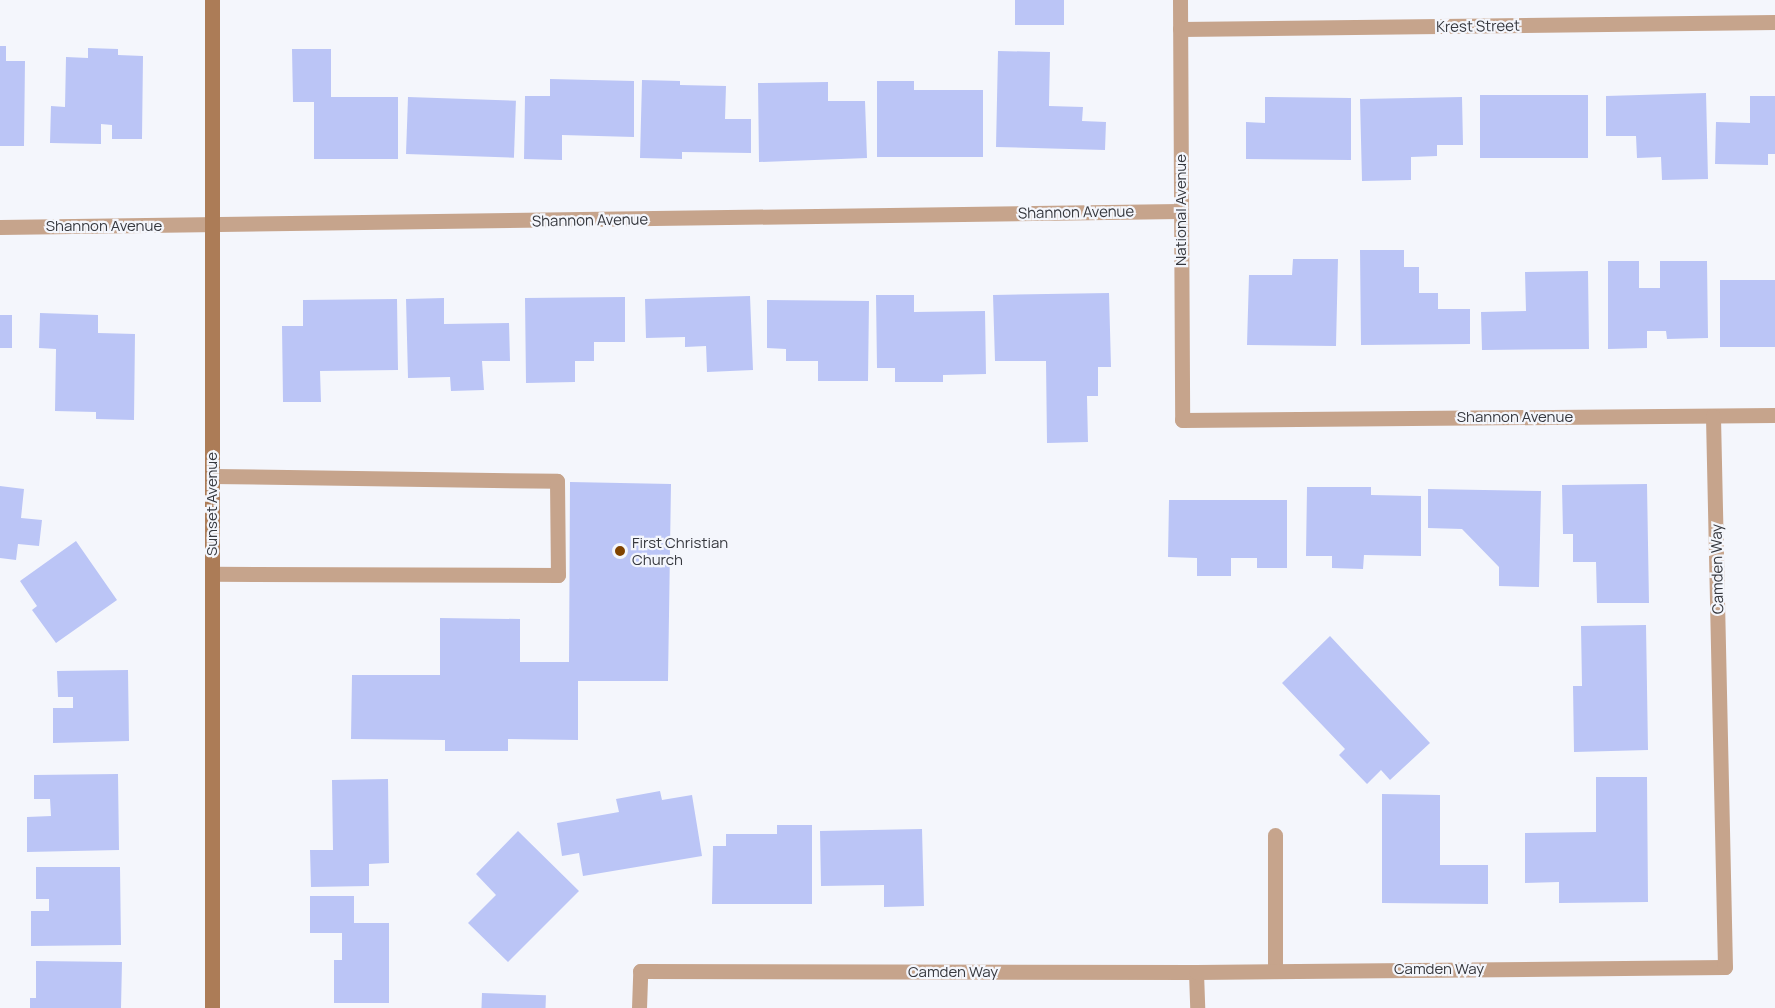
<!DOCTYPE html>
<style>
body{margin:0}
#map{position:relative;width:1775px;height:1008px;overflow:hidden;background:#f4f6fc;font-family:Manrope,sans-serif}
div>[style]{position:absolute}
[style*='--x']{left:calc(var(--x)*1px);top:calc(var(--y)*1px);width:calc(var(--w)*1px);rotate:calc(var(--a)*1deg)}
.building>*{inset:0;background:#bbc5f6;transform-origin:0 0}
.lane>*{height:15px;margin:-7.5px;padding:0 7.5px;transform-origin:7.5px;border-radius:7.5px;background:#c6a48c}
.street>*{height:15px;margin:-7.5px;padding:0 7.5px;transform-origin:7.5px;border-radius:7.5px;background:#c6a48c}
.secondary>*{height:15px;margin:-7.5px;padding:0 7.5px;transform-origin:7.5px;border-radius:7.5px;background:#ac7c57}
.dots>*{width:16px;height:16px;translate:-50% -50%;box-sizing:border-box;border:3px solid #f4f6fc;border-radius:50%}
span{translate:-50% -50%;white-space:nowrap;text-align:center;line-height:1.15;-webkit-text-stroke:4.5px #f4f6fc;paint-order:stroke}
.street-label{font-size:15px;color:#36383e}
.poi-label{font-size:15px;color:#36383e}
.left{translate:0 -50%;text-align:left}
</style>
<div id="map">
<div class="building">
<i style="left:1015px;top:0;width:49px;height:25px"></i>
<i style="clip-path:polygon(0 46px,6px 46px,6px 61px,25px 61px,24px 146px,0 146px)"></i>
<i style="clip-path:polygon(88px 48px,118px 49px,118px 55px,143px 56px,142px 139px,112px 139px,112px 125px,101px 124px,101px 144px,50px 143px,51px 106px,65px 107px,66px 57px,88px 58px)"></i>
<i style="clip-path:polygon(292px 49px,331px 49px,331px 97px,398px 97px,398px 159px,314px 159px,314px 102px,293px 102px)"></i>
<i style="clip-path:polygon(998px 51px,1050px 52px,1049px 106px,1083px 107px,1082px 121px,1106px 122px,1105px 150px,996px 147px)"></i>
<i style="clip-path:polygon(550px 79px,634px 81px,634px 137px,562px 135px,562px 160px,524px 159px,525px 96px,550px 96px)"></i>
<i style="clip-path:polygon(642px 80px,680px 81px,680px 85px,726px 86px,725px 119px,751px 119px,751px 153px,682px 152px,682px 159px,640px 158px)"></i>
<i style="clip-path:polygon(877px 81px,914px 81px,914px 90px,983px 90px,983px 157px,877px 157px)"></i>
<i style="clip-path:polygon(828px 82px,828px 101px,865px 101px,867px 158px,759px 162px,758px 83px)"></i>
<i style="clip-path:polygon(1706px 93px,1708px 179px,1662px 180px,1661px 157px,1637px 158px,1636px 136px,1606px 136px,1606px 96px)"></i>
<i style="left:1588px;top:95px;width:63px;height:108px;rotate:90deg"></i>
<i style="clip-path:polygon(1750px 96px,1775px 96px,1775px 154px,1768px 154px,1768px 165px,1715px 164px,1716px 122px,1750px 123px)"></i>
<i style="left:408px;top:97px;width:108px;height:57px;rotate:2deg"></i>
<i style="clip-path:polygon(1265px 97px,1351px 98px,1351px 160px,1246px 159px,1246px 122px,1265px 123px)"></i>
<i style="clip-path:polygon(1462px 97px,1463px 145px,1437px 145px,1437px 156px,1411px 157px,1411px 180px,1362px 181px,1360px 99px)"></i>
<i style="clip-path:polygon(1360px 250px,1404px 250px,1404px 267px,1419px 267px,1419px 293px,1438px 293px,1438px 309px,1470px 309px,1470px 344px,1361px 345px)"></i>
<i style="clip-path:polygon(1293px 259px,1338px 259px,1336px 346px,1247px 345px,1249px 275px,1292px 275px)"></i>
<i style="clip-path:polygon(1608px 261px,1639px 261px,1639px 288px,1660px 288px,1660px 261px,1707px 261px,1708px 338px,1667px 339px,1666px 331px,1647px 331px,1647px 348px,1608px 349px)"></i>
<i style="clip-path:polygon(1588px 271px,1589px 349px,1482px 350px,1481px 312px,1526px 311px,1525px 272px)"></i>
<i style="left:1720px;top:280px;width:55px;height:67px"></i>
<i style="clip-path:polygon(1109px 293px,1111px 367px,1098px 367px,1098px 396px,1087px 396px,1088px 442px,1047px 443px,1046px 361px,995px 361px,993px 295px)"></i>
<i style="clip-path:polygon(876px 295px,914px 295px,914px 312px,985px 311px,986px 374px,943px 375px,943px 382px,895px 382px,895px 368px,877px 368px)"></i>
<i style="clip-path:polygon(750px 296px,753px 370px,707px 372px,706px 346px,685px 347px,685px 337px,646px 338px,645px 299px)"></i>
<i style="clip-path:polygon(625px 297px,625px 342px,594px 342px,594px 361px,575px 361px,575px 382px,526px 383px,525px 298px)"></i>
<i style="clip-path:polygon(444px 298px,444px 324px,509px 323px,510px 361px,482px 361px,484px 390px,451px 391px,450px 377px,408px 378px,406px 299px)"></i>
<i style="clip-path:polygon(397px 299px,398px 370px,320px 371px,321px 402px,283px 402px,282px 326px,303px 326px,303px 300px)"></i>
<i style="clip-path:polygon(767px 300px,869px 301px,868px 381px,818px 381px,818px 361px,786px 361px,786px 349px,767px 348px)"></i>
<i style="clip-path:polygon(40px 313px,98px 315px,98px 333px,135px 334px,134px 420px,96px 419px,96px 412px,55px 411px,56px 349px,39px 348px)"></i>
<i style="left:12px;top:315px;width:33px;height:12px;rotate:90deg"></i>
<i style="clip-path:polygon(570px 482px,671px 484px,668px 681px,578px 681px,578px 740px,508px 739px,508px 751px,445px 751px,445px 740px,351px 739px,352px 675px,440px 675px,440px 618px,520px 619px,520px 662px,569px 662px)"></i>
<i style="clip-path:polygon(1647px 484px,1649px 603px,1597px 603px,1596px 562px,1573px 562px,1573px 534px,1563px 534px,1562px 485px)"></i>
<i style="clip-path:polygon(0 486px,24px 489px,21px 518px,42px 520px,39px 546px,18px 544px,16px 560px,0 558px)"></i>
<i style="clip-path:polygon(1307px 487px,1371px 487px,1371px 495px,1421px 496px,1421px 556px,1364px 555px,1363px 569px,1332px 568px,1332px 556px,1306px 556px)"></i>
<i style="clip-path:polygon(1428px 489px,1541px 491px,1539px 587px,1499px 586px,1499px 567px,1462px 529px,1428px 528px)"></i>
<i style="clip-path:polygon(1169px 500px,1287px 500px,1287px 568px,1257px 568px,1257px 558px,1231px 558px,1231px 576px,1197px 576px,1197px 558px,1168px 557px)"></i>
<i style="clip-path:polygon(76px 541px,117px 600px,56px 643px,32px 610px,37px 606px,20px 581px)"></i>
<i style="clip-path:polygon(1646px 625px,1648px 750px,1574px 752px,1573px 686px,1582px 686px,1581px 626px)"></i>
<i style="clip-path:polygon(1330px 636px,1430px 743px,1390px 780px,1381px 770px,1367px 784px,1339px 755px,1345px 749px,1282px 683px)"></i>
<i style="clip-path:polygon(128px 670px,129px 741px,53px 743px,53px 708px,73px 708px,73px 697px,58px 697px,57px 671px)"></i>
<i style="clip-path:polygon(118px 774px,119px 850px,27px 852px,27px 817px,51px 816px,50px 799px,34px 799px,34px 775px)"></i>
<i style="clip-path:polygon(1596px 777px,1647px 777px,1648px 902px,1559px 903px,1559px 882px,1525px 883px,1525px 833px,1596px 832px)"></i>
<i style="clip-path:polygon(388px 779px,389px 863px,369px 864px,369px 886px,311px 887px,310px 850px,333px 850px,332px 780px)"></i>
<i style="clip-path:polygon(660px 791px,662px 800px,692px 795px,702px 856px,583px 876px,579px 853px,562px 856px,557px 823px,619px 812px,616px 799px)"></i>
<i style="clip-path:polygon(1382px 794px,1440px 795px,1440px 865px,1488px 865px,1488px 904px,1382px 903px)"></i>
<i style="clip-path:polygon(777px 825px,812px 825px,812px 904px,712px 904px,713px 846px,726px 846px,726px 834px,777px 834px)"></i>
<i style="clip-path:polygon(922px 829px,924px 906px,884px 907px,884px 885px,821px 886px,820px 831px)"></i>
<i style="clip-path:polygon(518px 831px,579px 891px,508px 962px,468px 923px,496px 895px,476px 874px)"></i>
<i style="clip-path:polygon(36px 867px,120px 867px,121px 945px,31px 946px,31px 911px,49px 911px,49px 899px,36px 899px)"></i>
<i style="clip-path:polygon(310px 896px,354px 896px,354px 923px,389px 923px,389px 1003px,334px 1003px,334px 960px,342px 960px,342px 933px,310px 933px)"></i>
<i style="clip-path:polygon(36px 961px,122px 962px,121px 1008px,30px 1008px,30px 998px,36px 998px)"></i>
<i style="left:482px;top:993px;width:64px;height:15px;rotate:2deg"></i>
</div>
<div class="lane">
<i style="--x:212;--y:476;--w:345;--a:0.8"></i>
<i style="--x:557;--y:481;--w:94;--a:89.4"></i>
<i style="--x:558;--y:575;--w:346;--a:-179.8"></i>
</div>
<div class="street">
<i style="--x:1180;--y:0;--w:420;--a:89.7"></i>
<i style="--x:1182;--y:420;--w:593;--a:-0.48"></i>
<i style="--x:1180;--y:29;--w:595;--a:-0.67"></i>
<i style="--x:0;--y:227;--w:1180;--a:-0.78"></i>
<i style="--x:1275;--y:835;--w:135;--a:90"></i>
<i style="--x:1196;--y:972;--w:36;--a:88"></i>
<i style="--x:639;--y:1008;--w:37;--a:-88"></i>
<i style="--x:640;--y:971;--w:556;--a:0.1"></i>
<i style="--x:1196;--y:972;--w:529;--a:-0.54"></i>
<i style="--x:1725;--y:967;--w:551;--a:-91.25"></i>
</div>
<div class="secondary">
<i style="--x:212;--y:1008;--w:1008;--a:-90"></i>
</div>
<div class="dots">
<i style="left:620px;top:551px;background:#804300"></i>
</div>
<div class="street-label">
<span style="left:1478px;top:26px;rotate:-1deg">Krest Street</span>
<span style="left:1181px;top:210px;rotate:-90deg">National Avenue</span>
<span style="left:1076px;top:212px;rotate:-1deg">Shannon Avenue</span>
<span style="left:590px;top:220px;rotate:-1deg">Shannon Avenue</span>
<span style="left:104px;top:226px">Shannon Avenue</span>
<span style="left:1515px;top:417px">Shannon Avenue</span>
<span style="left:212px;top:504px;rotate:-90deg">Sunset Avenue</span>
<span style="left:1717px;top:569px;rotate:-91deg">Camden Way</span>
<span style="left:1439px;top:969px">Camden Way</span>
<span style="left:953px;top:972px">Camden Way</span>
</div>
<div class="poi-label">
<span class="left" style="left:632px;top:551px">First Christian<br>Church</span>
</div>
</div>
